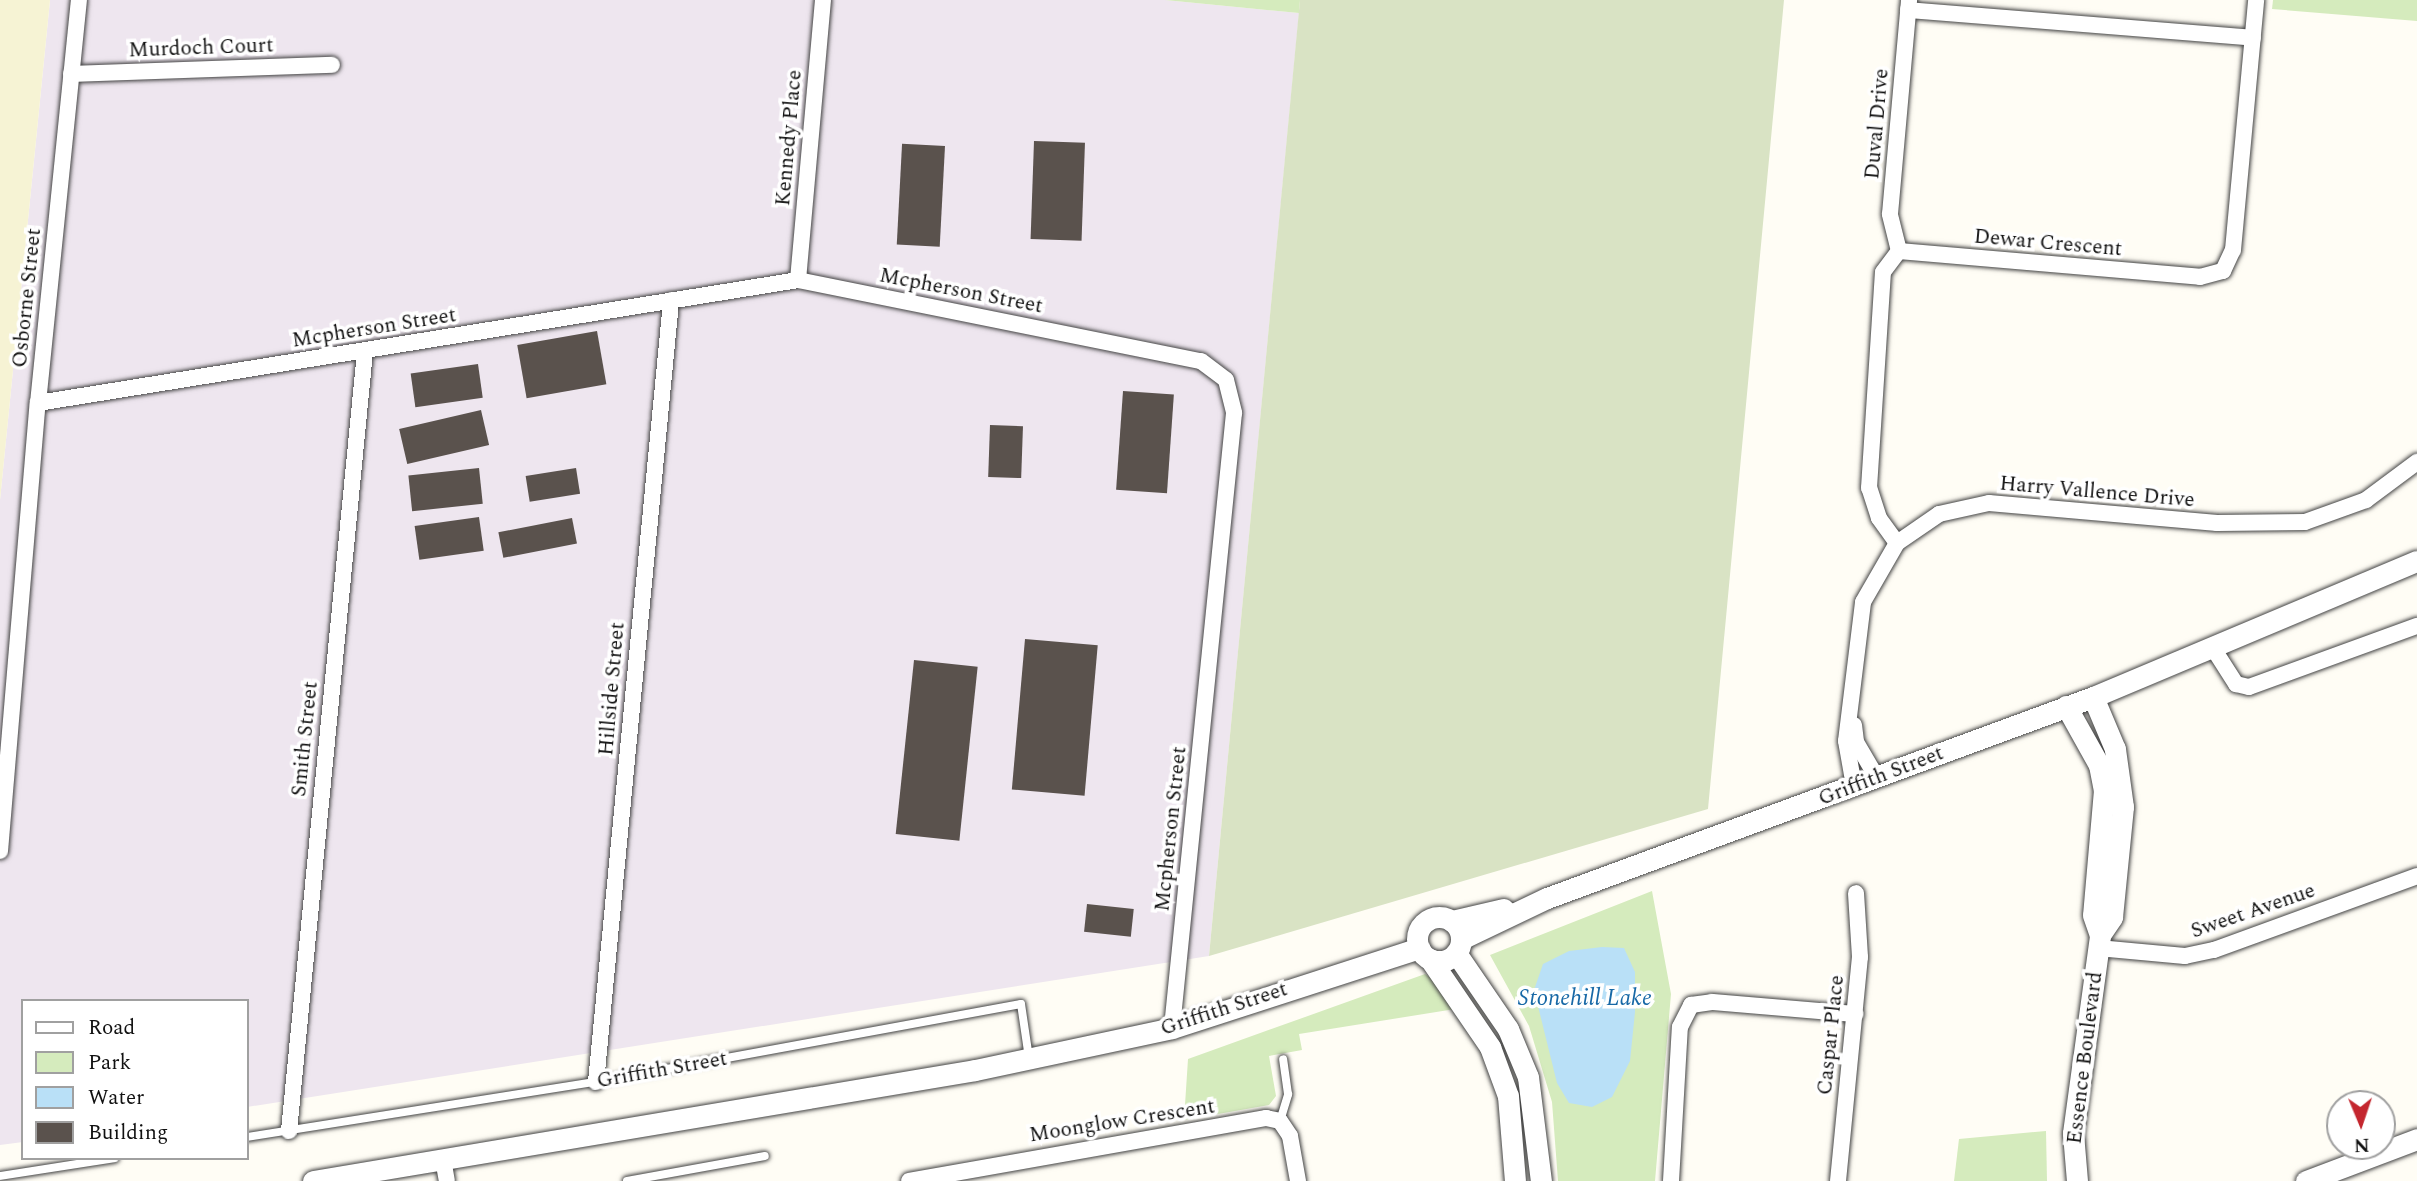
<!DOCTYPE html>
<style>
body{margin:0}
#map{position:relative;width:2417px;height:1181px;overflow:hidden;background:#fffdf5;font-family:Spectral,serif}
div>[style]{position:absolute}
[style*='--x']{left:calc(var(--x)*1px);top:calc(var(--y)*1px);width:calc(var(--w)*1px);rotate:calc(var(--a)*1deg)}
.industrial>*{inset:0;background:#eee6ef}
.farmland>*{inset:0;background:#f6f3d4}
.green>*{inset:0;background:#d5ebbd}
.cemetery>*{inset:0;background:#d9e3c4}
.water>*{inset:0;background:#b9e0f7}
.building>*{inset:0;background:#5a524d;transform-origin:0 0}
.roads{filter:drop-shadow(0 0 2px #444) drop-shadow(0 0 2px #444)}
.service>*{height:8px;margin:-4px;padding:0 4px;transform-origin:4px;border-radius:4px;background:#fff}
.minor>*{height:16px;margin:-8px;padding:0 8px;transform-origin:8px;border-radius:8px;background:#fff}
.tertiary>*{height:21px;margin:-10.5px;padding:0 10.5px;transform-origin:10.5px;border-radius:10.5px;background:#fff}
.tertiary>.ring{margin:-10.5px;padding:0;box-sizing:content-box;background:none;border:21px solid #fff;border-radius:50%}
span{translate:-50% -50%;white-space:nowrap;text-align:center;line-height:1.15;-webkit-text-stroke:7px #fff;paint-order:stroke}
.street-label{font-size:21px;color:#111}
.water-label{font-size:23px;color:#1768a6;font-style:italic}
.legend{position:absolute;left:21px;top:999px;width:228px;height:161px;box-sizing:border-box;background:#fff;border:2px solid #a0a0a0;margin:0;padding:9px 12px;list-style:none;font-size:21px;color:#111}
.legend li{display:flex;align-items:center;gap:14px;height:35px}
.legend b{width:35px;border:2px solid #a0a0a0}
.north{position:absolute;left:2326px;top:1090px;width:70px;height:70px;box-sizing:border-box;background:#fff;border:2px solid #a0a0a0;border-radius:50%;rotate:178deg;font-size:19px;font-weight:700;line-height:28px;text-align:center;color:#111}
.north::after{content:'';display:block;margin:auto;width:24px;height:32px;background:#c4262e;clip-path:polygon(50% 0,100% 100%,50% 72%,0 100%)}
</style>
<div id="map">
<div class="industrial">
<i style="clip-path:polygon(50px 0,1165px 0,1299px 13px,1209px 956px,247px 1107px,247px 1001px,23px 1001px,23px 1142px,0 1145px,0 500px)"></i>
</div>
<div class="farmland">
<i style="clip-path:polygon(0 0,50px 0,0 500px)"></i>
</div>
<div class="green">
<i style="clip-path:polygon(1165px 0,1300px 0,1299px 13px)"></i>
<i style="clip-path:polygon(2273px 0,2417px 0,2417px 21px,2272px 9px)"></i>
<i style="clip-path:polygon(1652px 891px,1671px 994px,1655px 1181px,1558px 1181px,1552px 1102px,1529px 1026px,1490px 955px)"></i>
<i style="clip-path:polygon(1425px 974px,1441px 985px,1455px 1009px,1299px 1034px,1302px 1050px,1269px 1056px,1276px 1096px,1269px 1105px,1184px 1120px,1188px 1059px)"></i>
<i style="clip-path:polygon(2046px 1131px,2047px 1181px,1954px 1181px,1959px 1139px)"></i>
</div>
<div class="cemetery">
<i style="clip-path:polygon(1300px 0,1784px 0,1708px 809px,1209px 956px)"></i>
</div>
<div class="water">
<i style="clip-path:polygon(1602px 947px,1624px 948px,1635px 972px,1635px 1012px,1630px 1061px,1612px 1097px,1592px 1107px,1569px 1103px,1557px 1083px,1534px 990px,1543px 964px,1569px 951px)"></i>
</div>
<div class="building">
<i style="left:1034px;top:141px;width:51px;height:98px;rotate:2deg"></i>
<i style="left:945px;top:146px;width:101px;height:43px;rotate:93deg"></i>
<i style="left:597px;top:331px;width:54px;height:81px;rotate:80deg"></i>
<i style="left:478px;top:364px;width:34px;height:68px;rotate:82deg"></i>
<i style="left:1123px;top:391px;width:51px;height:99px;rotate:4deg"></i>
<i style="left:481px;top:410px;width:36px;height:84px;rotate:77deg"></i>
<i style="left:990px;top:425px;width:33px;height:52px;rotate:2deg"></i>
<i style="left:479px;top:468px;width:36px;height:71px;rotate:84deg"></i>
<i style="left:576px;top:468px;width:26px;height:51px;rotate:81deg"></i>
<i style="left:479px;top:517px;width:34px;height:65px;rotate:82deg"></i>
<i style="left:572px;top:518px;width:26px;height:75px;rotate:79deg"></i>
<i style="left:1025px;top:639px;width:73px;height:151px;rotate:5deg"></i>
<i style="left:914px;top:660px;width:64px;height:175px;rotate:6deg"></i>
<i style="left:1087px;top:904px;width:47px;height:28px;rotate:6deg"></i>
</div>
<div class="roads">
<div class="service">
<i style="--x:1280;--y:1121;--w:28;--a:-73"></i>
<i style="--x:1288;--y:1094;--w:35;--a:-98"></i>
<i style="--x:247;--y:1137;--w:353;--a:-9"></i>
<i style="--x:596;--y:1082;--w:432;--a:-10.4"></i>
<i style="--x:1021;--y:1004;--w:55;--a:81.6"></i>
<i style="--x:0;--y:1176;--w:116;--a:-8.9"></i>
<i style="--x:627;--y:1181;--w:140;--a:-10.3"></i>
</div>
<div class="minor">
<i style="--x:1908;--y:10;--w:346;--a:4.6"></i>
<i style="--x:71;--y:74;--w:261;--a:-2"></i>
<i style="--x:1899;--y:251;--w:302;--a:4.9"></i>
<i style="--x:2200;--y:277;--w:24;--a:-15"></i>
<i style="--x:2223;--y:271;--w:23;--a:-65"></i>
<i style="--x:2233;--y:250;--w:251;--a:-84.7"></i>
<i style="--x:1899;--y:251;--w:38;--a:-104"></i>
<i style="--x:1890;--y:214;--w:215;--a:-84.9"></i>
<i style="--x:798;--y:280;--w:281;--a:-84.9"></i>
<i style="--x:38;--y:403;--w:770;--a:-9.19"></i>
<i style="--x:798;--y:280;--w:411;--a:11.4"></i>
<i style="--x:1201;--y:361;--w:31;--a:37"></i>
<i style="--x:1226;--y:380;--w:34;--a:76"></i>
<i style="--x:1234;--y:413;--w:618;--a:95.76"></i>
<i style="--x:1897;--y:543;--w:31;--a:-126"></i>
<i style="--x:1879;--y:518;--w:32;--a:-108"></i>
<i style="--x:1869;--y:488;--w:216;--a:-86.3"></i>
<i style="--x:1883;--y:272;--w:26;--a:-53"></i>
<i style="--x:2213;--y:648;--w:43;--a:57.4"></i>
<i style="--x:2236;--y:684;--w:13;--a:13"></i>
<i style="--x:2249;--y:687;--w:179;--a:-20"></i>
<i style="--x:1854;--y:725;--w:17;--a:83"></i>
<i style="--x:1856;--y:742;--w:42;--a:59.7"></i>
<i style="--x:1854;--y:786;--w:46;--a:-100.1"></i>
<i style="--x:1846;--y:741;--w:140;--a:-83"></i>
<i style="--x:1863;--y:602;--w:68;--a:-60"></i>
<i style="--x:1897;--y:543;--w:51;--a:-34.6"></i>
<i style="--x:1939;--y:514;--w:51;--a:-12.4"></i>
<i style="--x:1989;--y:503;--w:229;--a:5"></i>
<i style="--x:2217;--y:523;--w:88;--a:-0.7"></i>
<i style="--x:2305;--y:522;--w:65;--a:-19.8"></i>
<i style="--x:2366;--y:500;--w:64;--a:-36.7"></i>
<i style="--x:0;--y:851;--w:450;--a:-85.2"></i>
<i style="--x:38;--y:403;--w:405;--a:-84.2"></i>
<i style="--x:2098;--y:948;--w:87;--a:5.3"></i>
<i style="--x:2185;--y:956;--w:30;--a:-12"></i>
<i style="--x:2214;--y:950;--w:216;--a:-20"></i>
<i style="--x:596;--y:1082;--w:785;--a:-84.51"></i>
<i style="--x:289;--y:1131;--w:784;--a:-84.43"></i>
<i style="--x:443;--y:1159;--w:22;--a:80"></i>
<i style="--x:909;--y:1181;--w:363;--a:-10"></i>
<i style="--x:1266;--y:1118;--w:14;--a:12"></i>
<i style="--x:1280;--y:1121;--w:18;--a:56"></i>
<i style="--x:1290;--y:1136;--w:46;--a:79.9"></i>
<i style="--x:1671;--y:1181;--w:154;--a:-86.7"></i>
<i style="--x:1680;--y:1027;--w:25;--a:-63"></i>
<i style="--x:1691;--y:1005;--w:21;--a:-8"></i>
<i style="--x:1712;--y:1002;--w:144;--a:4.8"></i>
<i style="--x:1838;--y:1181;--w:225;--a:-84.4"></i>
<i style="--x:1860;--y:957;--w:64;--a:-93.6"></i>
</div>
<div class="tertiary">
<i style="--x:2066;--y:706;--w:68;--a:60.8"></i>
<i style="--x:2099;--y:765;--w:25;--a:79"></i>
<i style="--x:2104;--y:790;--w:125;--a:95"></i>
<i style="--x:2093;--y:915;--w:21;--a:71"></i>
<i class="ring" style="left:1417px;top:917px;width:23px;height:23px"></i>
<i style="--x:1452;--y:921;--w:53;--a:-13"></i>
<i style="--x:1461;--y:939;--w:95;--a:-25.5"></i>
<i style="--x:1547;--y:898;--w:582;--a:-20.21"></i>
<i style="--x:2093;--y:697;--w:351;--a:-22.8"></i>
<i style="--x:1456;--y:953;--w:92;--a:55.6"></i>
<i style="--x:1508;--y:1029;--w:52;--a:67.4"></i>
<i style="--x:1528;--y:1077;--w:105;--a:82.9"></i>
<i style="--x:1430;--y:959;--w:107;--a:55.7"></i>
<i style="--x:1490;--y:1047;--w:52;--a:69.8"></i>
<i style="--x:1508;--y:1096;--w:85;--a:85.3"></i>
<i style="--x:313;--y:1181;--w:671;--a:-9.52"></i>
<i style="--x:975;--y:1070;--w:201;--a:-12"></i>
<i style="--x:1172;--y:1028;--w:260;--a:-17.9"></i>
<i style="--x:2077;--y:1181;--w:48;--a:-94.8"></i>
<i style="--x:2073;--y:1133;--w:200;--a:-82.2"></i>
<i style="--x:2100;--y:935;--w:22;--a:-56"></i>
<i style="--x:2112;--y:917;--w:111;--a:-84.3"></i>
<i style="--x:2123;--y:807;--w:59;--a:-97.9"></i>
<i style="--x:2115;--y:749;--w:56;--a:-112.9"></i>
<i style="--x:2306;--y:1181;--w:119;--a:-20.7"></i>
</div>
</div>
<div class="street-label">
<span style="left:201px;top:48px;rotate:-2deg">Murdoch Court</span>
<span style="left:1877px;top:124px;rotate:-85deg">Duval Drive</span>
<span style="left:789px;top:138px;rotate:-85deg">Kennedy Place</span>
<span style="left:2048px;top:243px;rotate:5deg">Dewar Crescent</span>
<span style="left:961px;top:291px;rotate:11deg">Mcpherson Street</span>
<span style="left:27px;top:298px;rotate:-84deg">Osborne Street</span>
<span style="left:374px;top:328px;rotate:-9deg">Mcpherson Street</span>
<span style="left:2097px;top:492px;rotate:5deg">Harry Vallence Drive</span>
<span style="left:612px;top:689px;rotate:-85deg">Hillside Street</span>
<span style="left:305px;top:739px;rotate:-84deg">Smith Street</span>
<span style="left:1881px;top:776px;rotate:-21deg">Griffith Street</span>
<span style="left:1171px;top:829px;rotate:-84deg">Mcpherson Street</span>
<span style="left:2253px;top:911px;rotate:-19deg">Sweet Avenue</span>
<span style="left:1224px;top:1009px;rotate:-18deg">Griffith Street</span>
<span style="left:1831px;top:1035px;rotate:-84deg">Caspar Place</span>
<span style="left:2085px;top:1058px;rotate:-83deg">Essence Boulevard</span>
<span style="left:662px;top:1070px;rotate:-10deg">Griffith Street</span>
<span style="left:1122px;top:1121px;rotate:-9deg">Moonglow Crescent</span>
</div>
<div class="water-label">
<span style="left:1585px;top:999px">Stonehill Lake</span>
</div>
<ul class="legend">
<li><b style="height:9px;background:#fff"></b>Road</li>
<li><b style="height:19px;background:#d5ebbd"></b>Park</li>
<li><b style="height:19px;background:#b9e0f7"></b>Water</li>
<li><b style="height:19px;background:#5a524d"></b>Building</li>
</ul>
<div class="north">N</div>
</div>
